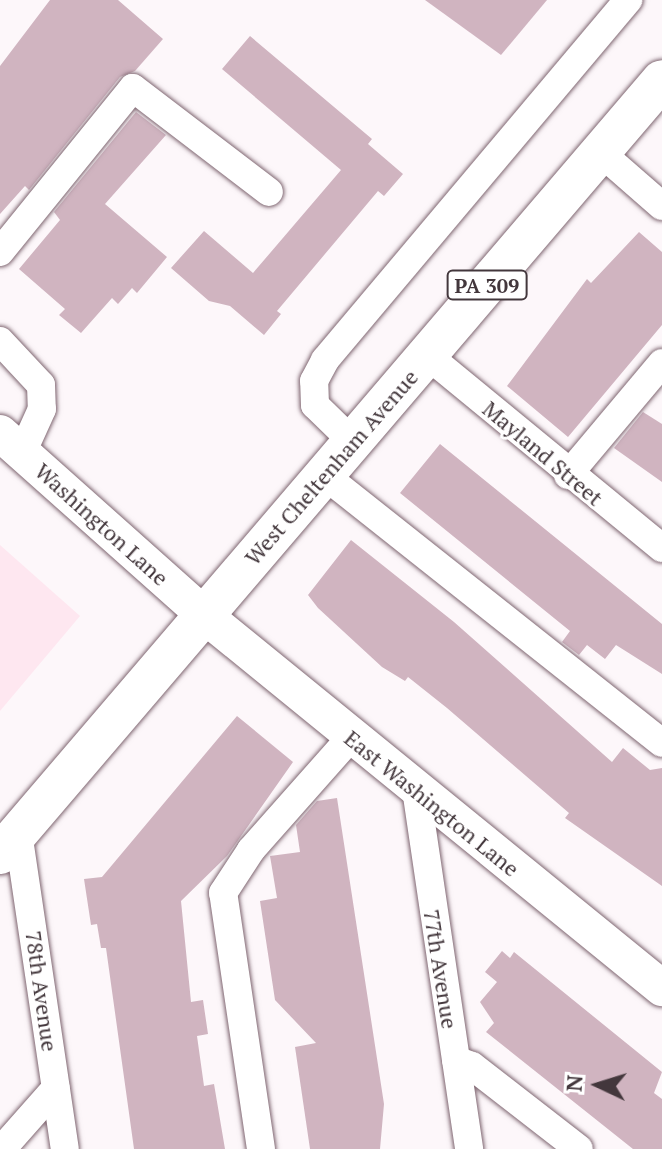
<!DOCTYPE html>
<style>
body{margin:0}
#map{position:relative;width:662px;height:1149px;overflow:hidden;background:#fdf7fa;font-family:"PT Serif",serif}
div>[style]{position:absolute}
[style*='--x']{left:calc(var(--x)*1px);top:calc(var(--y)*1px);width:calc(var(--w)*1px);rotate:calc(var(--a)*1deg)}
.built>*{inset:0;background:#fee7f0}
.building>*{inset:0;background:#d0b4c0}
.roads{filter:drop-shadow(0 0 2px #7f6671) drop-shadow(0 0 2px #7f6671)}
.minor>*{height:28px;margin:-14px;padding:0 14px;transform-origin:14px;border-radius:14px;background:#fff}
.major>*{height:36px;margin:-18px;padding:0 18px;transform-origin:18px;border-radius:18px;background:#fff}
.highway>*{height:40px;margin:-20px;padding:0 20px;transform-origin:20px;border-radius:20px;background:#fff}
span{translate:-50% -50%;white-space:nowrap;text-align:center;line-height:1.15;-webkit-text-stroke:6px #fff;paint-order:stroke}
.shield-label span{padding:2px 6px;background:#fff;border:2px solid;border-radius:6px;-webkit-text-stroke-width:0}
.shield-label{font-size:20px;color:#43373c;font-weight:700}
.street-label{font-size:22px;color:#43373c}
.north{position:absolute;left:558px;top:1045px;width:80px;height:80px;-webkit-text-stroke:6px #fff;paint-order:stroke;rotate:274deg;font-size:22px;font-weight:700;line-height:32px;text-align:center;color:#43373c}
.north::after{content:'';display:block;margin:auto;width:28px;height:36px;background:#43373c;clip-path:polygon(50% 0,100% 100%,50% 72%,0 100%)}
</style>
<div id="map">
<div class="built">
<i style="clip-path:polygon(0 545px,80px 616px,0 711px)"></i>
</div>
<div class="building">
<i style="clip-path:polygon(50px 0,118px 0,163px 39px,135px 71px,120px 77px,29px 190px,25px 186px,0 214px,0 66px)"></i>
<i style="clip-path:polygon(425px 0,547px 0,501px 55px)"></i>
<i style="clip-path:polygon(250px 36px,372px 139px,368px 144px,403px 174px,384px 196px,378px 191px,277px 311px,281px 314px,264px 335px,230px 306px,209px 301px,171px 268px,204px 231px,253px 273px,341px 170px,222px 69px)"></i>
<i style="clip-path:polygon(136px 112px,166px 135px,105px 204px,167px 257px,137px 293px,132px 288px,118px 304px,112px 298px,81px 333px,59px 315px,65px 309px,19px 269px,60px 220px,54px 212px)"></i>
<i style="clip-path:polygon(639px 232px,662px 252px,662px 325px,568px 437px,507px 386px,587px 279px,591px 283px)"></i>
<i style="clip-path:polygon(643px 412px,662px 424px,662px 482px,614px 448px)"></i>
<i style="clip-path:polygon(440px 444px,662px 624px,662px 674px,616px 645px,605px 659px,587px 645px,579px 655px,562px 642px,570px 631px,400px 493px)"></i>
<i style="clip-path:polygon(351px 540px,454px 622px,612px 762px,623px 748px,650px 770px,662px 768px,662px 886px,565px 818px,569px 813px,447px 708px,408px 677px,405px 681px,382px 667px,318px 608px,308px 595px)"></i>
<i style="clip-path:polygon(237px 716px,293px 762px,227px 856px,181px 901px,191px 1002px,203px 1000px,208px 1034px,197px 1036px,204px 1086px,214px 1084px,225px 1149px,134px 1149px,106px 948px,101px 948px,97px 924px,91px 925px,84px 879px,102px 877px)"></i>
<i style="clip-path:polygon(337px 798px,384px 1104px,380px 1149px,310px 1149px,295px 1047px,316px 1043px,275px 1000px,260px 901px,277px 898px,270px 856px,300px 852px,296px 825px,317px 801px)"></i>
<i style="clip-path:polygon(502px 951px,510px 958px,514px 952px,662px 1072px,654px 1093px,662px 1099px,662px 1149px,633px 1149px,486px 1032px,494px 1023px,480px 1002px,497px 982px,485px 972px)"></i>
</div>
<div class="roads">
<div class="minor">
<i style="--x:600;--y:152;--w:82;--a:41.1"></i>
<i style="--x:0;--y:252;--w:211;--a:-51"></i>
<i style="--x:133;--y:88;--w:171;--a:37.4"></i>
<i style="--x:0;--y:341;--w:60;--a:47"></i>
<i style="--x:41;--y:385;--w:24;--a:88"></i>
<i style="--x:42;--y:409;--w:48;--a:114.4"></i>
<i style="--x:427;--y:355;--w:304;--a:39.4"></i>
<i style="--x:353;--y:442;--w:53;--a:-135.8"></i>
<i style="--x:315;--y:405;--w:24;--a:-92"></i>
<i style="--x:314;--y:381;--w:24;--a:-62"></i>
<i style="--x:325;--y:360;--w:471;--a:-49.9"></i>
<i style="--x:324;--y:475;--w:431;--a:38.4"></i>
<i style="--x:568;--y:475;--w:146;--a:-50"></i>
<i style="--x:416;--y:789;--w:364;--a:81.6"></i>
<i style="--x:18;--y:832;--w:320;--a:81.6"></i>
<i style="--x:456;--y:1060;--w:17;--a:21"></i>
<i style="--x:472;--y:1066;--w:135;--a:37.8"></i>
<i style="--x:2;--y:1149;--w:81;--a:-48.5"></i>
<i style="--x:261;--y:1149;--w:259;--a:-98.4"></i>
<i style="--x:223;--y:893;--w:51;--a:-56.9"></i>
<i style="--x:251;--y:850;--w:151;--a:-48.5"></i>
</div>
<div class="major">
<i style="--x:0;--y:433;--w:273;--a:41.7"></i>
<i style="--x:204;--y:615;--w:591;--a:39.16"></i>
</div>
<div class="highway">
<i style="--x:0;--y:854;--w:1018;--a:-49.46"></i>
</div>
</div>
<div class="shield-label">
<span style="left:487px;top:285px">PA 309</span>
</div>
<div class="street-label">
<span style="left:543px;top:453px;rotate:40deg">Mayland Street</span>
<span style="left:331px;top:467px;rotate:-49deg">West Cheltenham Avenue</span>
<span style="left:102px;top:524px;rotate:42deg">Washington Lane</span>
<span style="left:432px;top:803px;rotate:39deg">East Washington Lane</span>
<span style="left:441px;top:969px;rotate:81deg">77th Avenue</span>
<span style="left:42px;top:991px;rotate:82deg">78th Avenue</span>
</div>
<div class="north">N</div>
</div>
